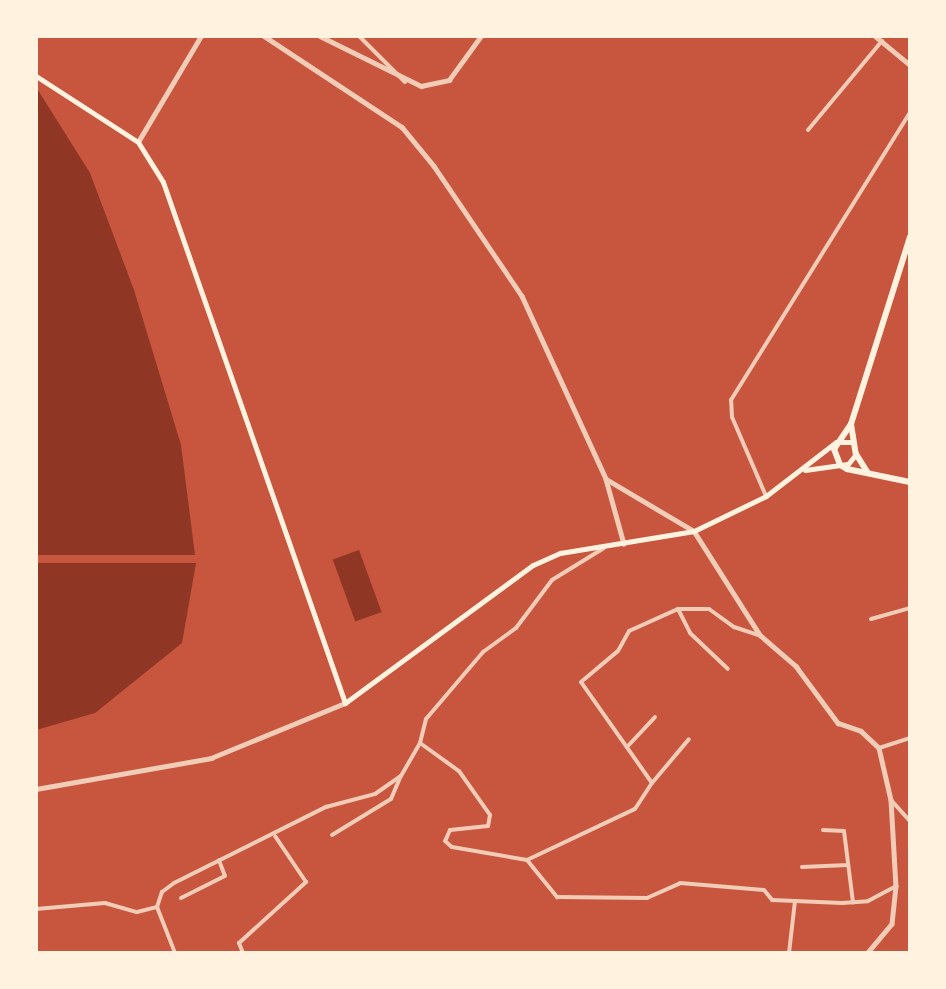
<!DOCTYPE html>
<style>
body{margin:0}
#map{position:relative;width:946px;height:989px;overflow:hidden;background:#c8553d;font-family:"DM Sans",sans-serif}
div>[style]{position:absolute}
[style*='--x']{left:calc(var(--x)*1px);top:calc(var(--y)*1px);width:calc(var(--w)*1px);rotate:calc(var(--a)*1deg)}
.water>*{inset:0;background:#8f3625;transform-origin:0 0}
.pier>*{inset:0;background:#c8553d;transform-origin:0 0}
.minor>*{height:4px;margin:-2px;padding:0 2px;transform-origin:2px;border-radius:2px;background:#f1ccb7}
.tertiary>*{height:4.5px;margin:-2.25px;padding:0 2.25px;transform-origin:2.25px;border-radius:2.25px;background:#f1ccb7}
.secondary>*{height:5px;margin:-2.5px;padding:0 2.5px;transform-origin:2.5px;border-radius:2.5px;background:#fff3e0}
.primary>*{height:6px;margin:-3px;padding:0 3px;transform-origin:3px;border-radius:3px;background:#fff3e0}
span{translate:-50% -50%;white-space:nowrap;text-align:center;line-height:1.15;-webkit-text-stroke:6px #fff3e0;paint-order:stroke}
.frame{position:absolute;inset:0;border:38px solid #fff3e0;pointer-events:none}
</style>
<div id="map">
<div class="water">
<i style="clip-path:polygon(36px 87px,90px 173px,134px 290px,181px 445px,196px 563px,182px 643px,95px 713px,36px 730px)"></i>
<i style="left:359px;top:550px;width:66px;height:28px;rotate:70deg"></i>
</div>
<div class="pier">
<i style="left:196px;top:555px;width:8px;height:161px;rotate:90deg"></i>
</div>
<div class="minor">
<i style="--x:359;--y:36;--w:65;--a:45"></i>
<i style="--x:808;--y:130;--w:116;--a:-50.3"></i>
<i style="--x:766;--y:496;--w:86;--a:-113.3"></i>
<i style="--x:732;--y:417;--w:17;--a:-93"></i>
<i style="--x:731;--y:400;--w:339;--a:-58.1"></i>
<i style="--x:678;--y:609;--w:27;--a:63"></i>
<i style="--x:690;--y:633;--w:52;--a:43.5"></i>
<i style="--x:871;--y:619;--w:41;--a:-15.8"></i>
<i style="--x:420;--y:743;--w:48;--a:35.7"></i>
<i style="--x:459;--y:771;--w:54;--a:54.8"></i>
<i style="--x:490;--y:815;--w:11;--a:100"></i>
<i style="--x:488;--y:826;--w:38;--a:174"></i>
<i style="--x:450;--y:830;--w:12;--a:114"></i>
<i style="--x:445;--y:841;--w:9;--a:41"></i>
<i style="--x:452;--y:847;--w:76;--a:9.8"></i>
<i style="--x:527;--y:860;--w:48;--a:51"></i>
<i style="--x:557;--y:897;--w:90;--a:0.6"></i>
<i style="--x:647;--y:898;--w:36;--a:-24"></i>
<i style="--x:680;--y:883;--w:84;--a:4.8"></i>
<i style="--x:764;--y:890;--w:13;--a:51"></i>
<i style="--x:772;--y:900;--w:70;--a:2.5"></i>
<i style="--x:842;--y:903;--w:26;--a:-4"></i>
<i style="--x:868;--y:901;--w:32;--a:-28"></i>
<i style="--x:627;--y:747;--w:41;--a:-47"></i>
<i style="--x:879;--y:748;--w:33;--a:-18"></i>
<i style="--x:652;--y:783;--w:57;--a:-49.9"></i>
<i style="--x:891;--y:800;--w:28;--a:48"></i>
<i style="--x:823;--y:830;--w:21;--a:3"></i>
<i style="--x:844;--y:831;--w:72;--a:82.8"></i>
<i style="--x:332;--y:835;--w:69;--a:-31.4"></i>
<i style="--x:391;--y:799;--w:25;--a:-67"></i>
<i style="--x:527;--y:860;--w:119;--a:-25.3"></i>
<i style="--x:635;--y:809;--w:31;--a:-57"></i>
<i style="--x:652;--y:783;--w:123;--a:-125.1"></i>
<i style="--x:581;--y:682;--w:48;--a:-40"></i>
<i style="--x:618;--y:651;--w:23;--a:-61"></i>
<i style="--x:629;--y:631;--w:54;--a:-24.2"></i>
<i style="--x:678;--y:609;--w:31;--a:0"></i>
<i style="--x:709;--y:609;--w:31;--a:36"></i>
<i style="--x:734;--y:627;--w:26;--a:18"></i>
<i style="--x:802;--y:867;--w:46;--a:-2.5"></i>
<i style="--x:181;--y:898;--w:49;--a:-26.6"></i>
<i style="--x:225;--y:876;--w:17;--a:-111"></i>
<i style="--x:157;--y:907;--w:16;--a:-72"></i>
<i style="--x:162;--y:892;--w:15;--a:-37"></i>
<i style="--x:174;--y:883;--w:170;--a:-26.6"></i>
<i style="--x:326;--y:807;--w:51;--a:-14.9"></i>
<i style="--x:375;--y:794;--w:32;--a:-35"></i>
<i style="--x:401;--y:776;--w:38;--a:-60"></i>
<i style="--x:420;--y:743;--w:25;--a:-76"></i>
<i style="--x:426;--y:719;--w:88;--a:-49.6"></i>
<i style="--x:483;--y:652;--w:41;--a:-36"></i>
<i style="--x:516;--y:628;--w:60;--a:-53.1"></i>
<i style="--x:552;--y:580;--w:61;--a:-31.6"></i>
<i style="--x:36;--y:909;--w:69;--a:-5"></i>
<i style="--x:105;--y:903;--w:33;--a:16"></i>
<i style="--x:137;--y:912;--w:21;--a:-14"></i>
<i style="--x:157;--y:907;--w:49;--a:68.6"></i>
<i style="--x:243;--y:953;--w:11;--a:-112"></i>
<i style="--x:239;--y:943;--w:91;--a:-42.3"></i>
<i style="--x:306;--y:882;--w:55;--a:-124"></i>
<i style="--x:789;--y:953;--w:52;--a:-83.4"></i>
</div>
<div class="tertiary">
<i style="--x:264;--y:36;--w:165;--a:33.4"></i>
<i style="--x:402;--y:127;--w:50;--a:50.6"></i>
<i style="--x:434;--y:166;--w:157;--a:55.9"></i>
<i style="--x:522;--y:296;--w:201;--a:65.3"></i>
<i style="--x:606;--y:479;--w:67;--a:74.5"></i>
<i style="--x:320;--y:36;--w:113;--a:26.3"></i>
<i style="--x:421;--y:86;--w:29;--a:-12"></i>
<i style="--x:449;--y:80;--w:54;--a:-54"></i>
<i style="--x:875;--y:36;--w:45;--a:39.6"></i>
<i style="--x:138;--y:142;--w:123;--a:-59.3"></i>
<i style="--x:606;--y:479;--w:102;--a:30.6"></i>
<i style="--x:694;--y:531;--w:123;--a:57.6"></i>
<i style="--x:760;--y:635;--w:48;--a:40.7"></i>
<i style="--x:796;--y:666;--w:71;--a:53.6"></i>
<i style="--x:838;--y:723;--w:24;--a:19"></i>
<i style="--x:861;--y:731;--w:25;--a:43"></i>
<i style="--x:879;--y:748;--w:53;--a:77"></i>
<i style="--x:891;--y:800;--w:86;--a:86.7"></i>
<i style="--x:896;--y:886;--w:38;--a:96"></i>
<i style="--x:892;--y:924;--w:38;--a:130"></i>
<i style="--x:36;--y:789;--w:178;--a:-10"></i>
<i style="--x:211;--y:758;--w:145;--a:-22.3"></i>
</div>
<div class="secondary">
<i style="--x:36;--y:76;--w:121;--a:32.9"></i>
<i style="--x:138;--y:142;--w:47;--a:58"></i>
<i style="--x:163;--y:182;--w:552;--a:70.74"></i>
<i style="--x:345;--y:703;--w:233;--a:-36.3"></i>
<i style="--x:533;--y:565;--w:30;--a:-24"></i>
<i style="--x:560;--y:553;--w:136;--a:-9.3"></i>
<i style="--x:694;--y:531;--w:80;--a:-25.9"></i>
<i style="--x:766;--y:496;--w:88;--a:-37.6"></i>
<i style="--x:836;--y:442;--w:17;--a:0"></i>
<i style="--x:805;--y:470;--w:43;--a:-7.9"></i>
<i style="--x:848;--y:464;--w:13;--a:-51"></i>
</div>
<div class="primary">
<i style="--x:910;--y:237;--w:196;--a:107.5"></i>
<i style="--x:851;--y:424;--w:30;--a:124"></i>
<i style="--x:834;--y:449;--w:17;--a:69"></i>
<i style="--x:840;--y:465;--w:8;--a:30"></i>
<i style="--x:847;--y:469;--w:64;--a:11.7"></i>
<i style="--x:851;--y:424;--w:30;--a:81"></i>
<i style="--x:856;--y:454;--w:22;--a:58"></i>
</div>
<div class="frame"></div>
</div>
